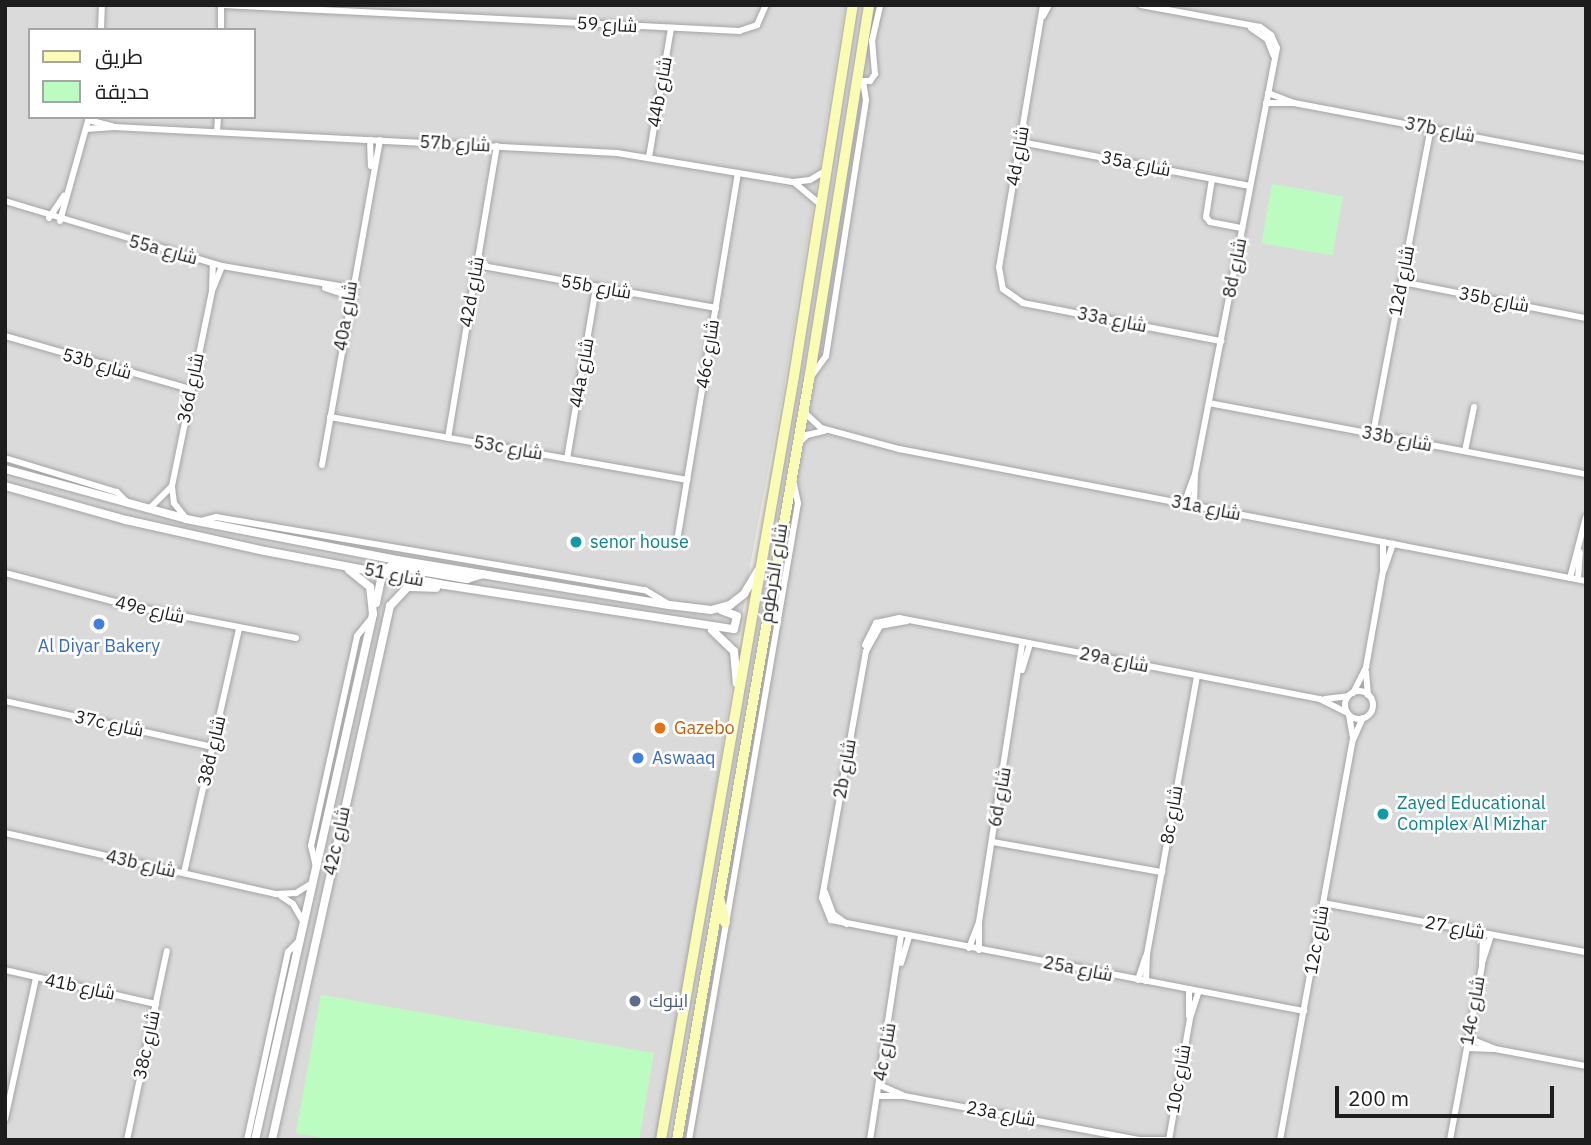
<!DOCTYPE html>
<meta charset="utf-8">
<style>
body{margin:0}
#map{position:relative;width:1591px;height:1145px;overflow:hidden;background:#efebe2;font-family:"IBM Plex Sans",Cairo,sans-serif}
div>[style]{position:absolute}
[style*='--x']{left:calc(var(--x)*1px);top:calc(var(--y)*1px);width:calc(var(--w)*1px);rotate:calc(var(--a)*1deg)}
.residential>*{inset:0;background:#dbdada}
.park>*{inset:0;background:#bdfcc1;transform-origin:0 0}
.roads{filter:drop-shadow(0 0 2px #a4a4a4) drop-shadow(0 0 2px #a4a4a4)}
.minor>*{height:6px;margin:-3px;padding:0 3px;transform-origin:3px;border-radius:3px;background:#fff}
.minor>.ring{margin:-3px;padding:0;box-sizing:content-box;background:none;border:6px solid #fff;border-radius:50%}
.tertiary>*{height:8px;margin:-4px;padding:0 4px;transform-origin:4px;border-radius:4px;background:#fff}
.secondary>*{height:10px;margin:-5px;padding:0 5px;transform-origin:5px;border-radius:5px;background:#fafcb3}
.dots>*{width:19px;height:19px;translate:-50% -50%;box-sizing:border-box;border:4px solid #fff;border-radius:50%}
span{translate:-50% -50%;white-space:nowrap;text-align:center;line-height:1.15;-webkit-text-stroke:5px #fff;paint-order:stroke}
.street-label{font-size:18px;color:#1d1d1d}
.culture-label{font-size:18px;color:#0d838f}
.left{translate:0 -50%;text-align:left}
.shop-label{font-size:18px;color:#366cbe}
.food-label{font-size:18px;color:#c56008}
.service-label{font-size:18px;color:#4e5e75}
.frame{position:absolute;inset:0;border:7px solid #1d1d1d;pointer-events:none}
.legend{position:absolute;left:28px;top:28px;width:228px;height:91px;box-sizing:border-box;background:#fff;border:2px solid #a5a5a5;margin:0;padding:9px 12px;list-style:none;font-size:21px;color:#1d1d1d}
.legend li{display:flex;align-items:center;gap:14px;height:35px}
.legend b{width:35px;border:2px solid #a5a5a5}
.scale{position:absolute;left:1335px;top:1086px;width:219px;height:32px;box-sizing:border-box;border:4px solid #1d1d1d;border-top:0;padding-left:9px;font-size:21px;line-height:24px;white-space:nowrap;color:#1d1d1d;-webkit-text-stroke:5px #fff;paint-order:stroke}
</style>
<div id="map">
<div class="residential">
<i style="clip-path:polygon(evenodd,5px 5px,845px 5px,783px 393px,750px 566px,662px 1140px,5px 1140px,5px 5px,30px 30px,254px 30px,254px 117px,30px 117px,30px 30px)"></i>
<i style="clip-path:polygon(875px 5px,1586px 5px,1586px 1140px,679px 1140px)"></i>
</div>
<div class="park">
<i style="left:1272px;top:184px;width:72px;height:60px;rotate:10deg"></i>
<i style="clip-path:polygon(321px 995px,654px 1053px,639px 1140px,336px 1140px,296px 1133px)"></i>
</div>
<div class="roads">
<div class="minor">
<i style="--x:223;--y:5;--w:517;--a:2.88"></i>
<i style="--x:739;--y:31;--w:19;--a:-18"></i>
<i style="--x:757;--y:25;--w:22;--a:-66"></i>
<i style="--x:1043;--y:5;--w:266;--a:99.5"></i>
<i style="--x:999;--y:267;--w:22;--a:80"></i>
<i style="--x:1003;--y:289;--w:24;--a:35"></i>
<i style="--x:1023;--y:303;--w:202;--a:10.9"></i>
<i style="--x:1141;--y:5;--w:121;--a:10.5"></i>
<i style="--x:1260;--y:27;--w:14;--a:36"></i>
<i style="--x:1271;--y:35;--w:14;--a:65"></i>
<i style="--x:1277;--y:48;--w:435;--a:100.9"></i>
<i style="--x:1195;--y:475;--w:31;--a:92"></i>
<i style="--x:1043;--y:16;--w:13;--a:-61"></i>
<i style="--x:1251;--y:28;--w:19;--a:35"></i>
<i style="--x:1267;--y:39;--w:18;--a:68"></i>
<i style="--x:101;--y:30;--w:25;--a:-88"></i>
<i style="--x:221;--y:30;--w:25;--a:-90"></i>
<i style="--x:862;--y:81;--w:8;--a:0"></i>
<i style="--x:870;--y:81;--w:9;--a:-54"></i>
<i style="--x:875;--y:74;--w:33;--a:-95"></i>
<i style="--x:872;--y:41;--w:37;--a:-77"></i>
<i style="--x:1268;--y:93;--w:28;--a:21"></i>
<i style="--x:1294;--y:103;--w:297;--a:10.7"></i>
<i style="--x:1266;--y:103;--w:27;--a:0"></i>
<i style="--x:88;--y:120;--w:25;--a:14"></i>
<i style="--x:86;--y:129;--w:28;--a:-4"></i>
<i style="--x:114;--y:127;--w:504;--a:2.96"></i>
<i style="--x:617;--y:153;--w:178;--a:9.4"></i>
<i style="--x:793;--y:182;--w:17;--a:-7"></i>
<i style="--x:810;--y:180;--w:17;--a:-31"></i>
<i style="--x:217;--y:132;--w:15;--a:-86"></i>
<i style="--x:370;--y:140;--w:26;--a:88"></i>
<i style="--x:1021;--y:142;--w:233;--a:10.9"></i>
<i style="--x:649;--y:157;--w:131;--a:-80.3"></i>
<i style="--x:1212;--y:179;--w:38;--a:99"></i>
<i style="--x:1206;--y:217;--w:6;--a:51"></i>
<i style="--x:1210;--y:222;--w:33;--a:11"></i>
<i style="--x:795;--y:183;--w:31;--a:40"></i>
<i style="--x:5;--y:201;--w:227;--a:16.7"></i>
<i style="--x:222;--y:266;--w:131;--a:9.7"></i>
<i style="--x:49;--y:218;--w:27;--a:-56"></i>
<i style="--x:60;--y:221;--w:108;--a:-74.4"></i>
<i style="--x:477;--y:265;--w:243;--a:10.2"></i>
<i style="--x:1402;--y:282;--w:187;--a:11.1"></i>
<i style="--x:325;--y:288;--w:26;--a:18"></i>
<i style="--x:212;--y:289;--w:25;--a:-88"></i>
<i style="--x:5;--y:336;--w:192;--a:16"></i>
<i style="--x:810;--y:378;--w:27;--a:-54"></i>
<i style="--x:826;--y:356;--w:259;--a:-81.1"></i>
<i style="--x:866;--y:100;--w:18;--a:-99"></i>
<i style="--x:1209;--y:403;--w:384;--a:10.7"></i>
<i style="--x:805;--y:413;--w:22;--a:43"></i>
<i style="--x:821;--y:428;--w:81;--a:15.1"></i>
<i style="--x:899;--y:449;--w:700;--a:10.88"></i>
<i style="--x:330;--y:417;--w:363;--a:10"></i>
<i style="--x:1373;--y:434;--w:311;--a:-79.3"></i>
<i style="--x:448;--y:438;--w:296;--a:-80.5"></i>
<i style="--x:798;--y:444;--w:13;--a:-45"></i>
<i style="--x:807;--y:435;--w:18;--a:-13"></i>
<i style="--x:1465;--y:451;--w:45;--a:-78.4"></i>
<i style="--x:5;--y:458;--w:117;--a:16.9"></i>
<i style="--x:117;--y:492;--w:17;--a:45"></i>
<i style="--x:567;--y:459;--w:174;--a:-80.4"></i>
<i style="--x:322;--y:465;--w:330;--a:-79.9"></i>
<i style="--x:1184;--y:504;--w:29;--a:-70"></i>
<i style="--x:149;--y:509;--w:31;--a:-45"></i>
<i style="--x:185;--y:517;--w:18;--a:-128"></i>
<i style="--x:174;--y:503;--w:17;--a:-97"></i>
<i style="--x:172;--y:486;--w:199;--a:-78.4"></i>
<i style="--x:212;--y:291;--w:27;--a:-68"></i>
<i style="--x:201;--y:521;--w:16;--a:-15"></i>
<i style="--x:216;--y:517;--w:435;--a:9.7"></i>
<i style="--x:645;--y:590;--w:27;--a:31"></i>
<i style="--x:678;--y:535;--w:367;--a:-80.6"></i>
<i style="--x:1384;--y:570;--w:28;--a:-71"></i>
<i style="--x:5;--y:573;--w:134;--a:14.7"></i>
<i style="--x:135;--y:607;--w:164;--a:10.9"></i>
<i style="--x:1570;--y:578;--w:63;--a:-75.3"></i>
<i style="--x:1578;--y:579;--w:27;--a:-86"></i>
<i style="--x:907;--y:621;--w:27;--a:170"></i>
<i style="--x:880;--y:626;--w:29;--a:119"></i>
<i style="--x:866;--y:651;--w:251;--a:100.1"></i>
<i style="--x:822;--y:898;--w:24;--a:68"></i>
<i style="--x:831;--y:920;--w:482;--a:10.9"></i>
<i style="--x:865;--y:645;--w:25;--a:-63"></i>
<i style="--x:876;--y:623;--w:24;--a:-12"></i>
<i style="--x:899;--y:618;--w:429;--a:10.9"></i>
<i style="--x:1320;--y:699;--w:29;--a:27"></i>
<i style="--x:1022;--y:670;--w:27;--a:-73"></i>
<i style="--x:1366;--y:672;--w:23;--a:85"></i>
<i class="ring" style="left:1345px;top:691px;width:22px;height:22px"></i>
<i style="--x:1353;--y:693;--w:29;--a:-63"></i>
<i style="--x:1366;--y:667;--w:97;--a:-79.9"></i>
<i style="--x:1383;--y:572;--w:30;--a:-90"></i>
<i style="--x:1325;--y:699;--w:23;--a:-7"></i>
<i style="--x:5;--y:701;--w:212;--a:12.5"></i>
<i style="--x:1349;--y:715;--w:23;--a:80"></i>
<i style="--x:5;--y:833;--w:278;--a:12.7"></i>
<i style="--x:276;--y:894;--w:20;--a:-3"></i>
<i style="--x:296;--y:893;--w:19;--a:-32"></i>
<i style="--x:993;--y:842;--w:172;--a:10.1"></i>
<i style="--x:316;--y:867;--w:22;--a:-103"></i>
<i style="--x:311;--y:846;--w:215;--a:-77.6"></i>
<i style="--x:357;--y:636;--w:22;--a:-51"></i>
<i style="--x:184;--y:873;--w:251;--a:-77.3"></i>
<i style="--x:825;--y:892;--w:23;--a:70"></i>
<i style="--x:833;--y:914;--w:17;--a:36"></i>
<i style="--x:281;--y:896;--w:14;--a:34"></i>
<i style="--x:293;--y:904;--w:20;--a:60"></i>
<i style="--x:1323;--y:903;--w:268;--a:10.6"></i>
<i style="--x:969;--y:948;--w:26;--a:-69"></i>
<i style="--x:979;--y:950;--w:28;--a:-90"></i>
<i style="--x:979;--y:922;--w:282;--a:-81.2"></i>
<i style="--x:901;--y:963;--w:27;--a:-73"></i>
<i style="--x:1482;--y:963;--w:29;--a:-72"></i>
<i style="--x:5;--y:970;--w:155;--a:12.7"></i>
<i style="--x:1138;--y:980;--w:25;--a:-72"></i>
<i style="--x:1146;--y:981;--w:27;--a:-88"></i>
<i style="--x:1147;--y:954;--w:282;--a:-79.8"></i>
<i style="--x:1189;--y:989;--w:27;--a:90"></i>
<i style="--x:1468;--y:1038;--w:29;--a:22"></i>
<i style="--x:1495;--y:1049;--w:93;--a:10.6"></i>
<i style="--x:1467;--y:1048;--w:26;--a:2"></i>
<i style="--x:879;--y:1085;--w:25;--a:23"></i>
<i style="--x:877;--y:1096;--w:27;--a:0"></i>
<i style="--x:904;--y:1096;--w:239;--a:10.6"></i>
<i style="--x:1139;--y:1140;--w:26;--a:0"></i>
<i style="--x:5;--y:1119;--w:144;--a:-77.6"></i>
<i style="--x:127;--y:1140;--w:193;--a:-78.1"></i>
<i style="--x:247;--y:1140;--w:192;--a:-77.7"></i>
<i style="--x:288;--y:952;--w:16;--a:-45"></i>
<i style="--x:689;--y:1140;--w:646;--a:-80.29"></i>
<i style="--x:798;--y:503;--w:24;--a:-102"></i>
<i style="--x:870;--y:1140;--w:206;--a:-81.4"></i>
<i style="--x:1169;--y:1140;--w:124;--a:-80.2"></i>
<i style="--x:1190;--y:1018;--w:28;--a:-72"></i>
<i style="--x:1280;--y:1140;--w:407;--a:-79.7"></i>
<i style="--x:1353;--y:740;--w:24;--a:-66"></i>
<i style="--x:1450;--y:1140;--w:178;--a:-79.6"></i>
<i style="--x:1482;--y:965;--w:32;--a:-88"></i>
</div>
<div class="tertiary">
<i style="--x:5;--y:469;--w:188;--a:15.4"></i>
<i style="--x:186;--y:519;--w:215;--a:11"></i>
<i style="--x:397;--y:560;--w:277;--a:9.4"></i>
<i style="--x:670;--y:605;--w:41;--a:7"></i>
<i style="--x:711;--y:610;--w:20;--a:-15"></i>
<i style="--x:730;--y:605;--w:18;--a:-38"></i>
<i style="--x:744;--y:594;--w:27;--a:-59"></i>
<i style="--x:5;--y:486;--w:126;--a:15.7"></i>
<i style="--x:126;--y:520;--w:142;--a:12.6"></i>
<i style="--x:265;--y:551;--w:183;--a:10.7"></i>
<i style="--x:445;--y:585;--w:292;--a:8.7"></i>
<i style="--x:734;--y:629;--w:13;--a:-77"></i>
<i style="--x:737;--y:616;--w:17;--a:-159"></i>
<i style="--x:376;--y:603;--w:33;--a:-78"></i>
<i style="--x:383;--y:571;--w:9;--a:-32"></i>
<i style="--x:391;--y:566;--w:77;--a:9.7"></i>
<i style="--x:467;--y:579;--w:17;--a:-17"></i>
<i style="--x:712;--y:630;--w:30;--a:44"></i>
<i style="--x:734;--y:651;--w:32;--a:85"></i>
<i style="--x:255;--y:1140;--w:539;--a:-77.36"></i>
<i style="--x:373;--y:614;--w:27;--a:-96"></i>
<i style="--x:370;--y:587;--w:27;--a:-141"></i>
<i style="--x:272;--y:1140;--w:547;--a:-77.54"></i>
<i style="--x:390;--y:606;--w:26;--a:-47"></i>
<i style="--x:408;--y:587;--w:28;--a:2"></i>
</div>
<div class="secondary">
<i style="--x:719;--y:898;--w:25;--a:76"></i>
<i style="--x:661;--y:1140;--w:775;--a:-80.12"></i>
<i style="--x:794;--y:376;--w:376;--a:-81"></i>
<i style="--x:677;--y:1140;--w:771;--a:-80.15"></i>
<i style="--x:809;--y:380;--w:380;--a:-80.9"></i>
</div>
</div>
<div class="dots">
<i style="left:576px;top:542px;background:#0f9aa8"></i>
<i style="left:99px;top:624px;background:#3f7fe0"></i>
<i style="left:660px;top:728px;background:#e8710a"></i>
<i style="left:638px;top:758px;background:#3f7fe0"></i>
<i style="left:1383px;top:814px;background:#0f9aa8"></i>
<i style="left:635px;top:1001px;background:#5c6f8a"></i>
</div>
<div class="street-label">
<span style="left:607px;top:25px;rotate:3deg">شارع 59</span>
<span style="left:660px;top:92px;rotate:-80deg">44b شارع</span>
<span style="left:1440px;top:130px;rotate:11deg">37b شارع</span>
<span style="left:455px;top:144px;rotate:3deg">57b شارع</span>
<span style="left:1018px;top:156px;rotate:-80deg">4d شارع</span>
<span style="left:1136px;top:164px;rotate:11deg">35a شارع</span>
<span style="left:163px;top:250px;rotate:15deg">55a شارع</span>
<span style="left:1235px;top:268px;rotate:-79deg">8d شارع</span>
<span style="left:1402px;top:281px;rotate:-79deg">12d شارع</span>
<span style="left:596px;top:287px;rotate:10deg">55b شارع</span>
<span style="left:472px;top:292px;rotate:-80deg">42d شارع</span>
<span style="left:1494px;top:300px;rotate:11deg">35b شارع</span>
<span style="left:346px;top:316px;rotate:-81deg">40a شارع</span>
<span style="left:1112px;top:320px;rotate:11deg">33a شارع</span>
<span style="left:708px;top:354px;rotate:-81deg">46c شارع</span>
<span style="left:97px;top:364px;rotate:16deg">53b شارع</span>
<span style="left:582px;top:373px;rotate:-80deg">44a شارع</span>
<span style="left:191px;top:388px;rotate:-78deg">36d شارع</span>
<span style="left:1397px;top:439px;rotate:11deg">33b شارع</span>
<span style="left:508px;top:448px;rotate:10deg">53c شارع</span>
<span style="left:1206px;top:508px;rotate:11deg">31a شارع</span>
<span style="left:774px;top:573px;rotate:-81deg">شارع الخرطوم</span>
<span style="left:394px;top:575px;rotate:11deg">شارع 51</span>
<span style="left:150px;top:610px;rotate:13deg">49e شارع</span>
<span style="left:1114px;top:660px;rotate:11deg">29a شارع</span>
<span style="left:109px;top:724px;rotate:12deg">37c شارع</span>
<span style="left:212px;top:751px;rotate:-77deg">38d شارع</span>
<span style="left:845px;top:769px;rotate:-80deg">2b شارع</span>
<span style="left:1000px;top:797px;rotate:-80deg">6d شارع</span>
<span style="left:1172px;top:815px;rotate:-80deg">8c شارع</span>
<span style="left:337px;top:841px;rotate:-78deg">42c شارع</span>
<span style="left:141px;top:864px;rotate:13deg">43b شارع</span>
<span style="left:1455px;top:928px;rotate:11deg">شارع 27</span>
<span style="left:1317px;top:940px;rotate:-80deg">12c شارع</span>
<span style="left:1078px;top:969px;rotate:11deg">25a شارع</span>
<span style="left:80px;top:987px;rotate:12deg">41b شارع</span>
<span style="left:1473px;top:1011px;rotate:-80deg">14c شارع</span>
<span style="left:147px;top:1045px;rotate:-78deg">38c شارع</span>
<span style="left:885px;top:1052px;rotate:-80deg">4c شارع</span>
<span style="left:1179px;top:1079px;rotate:-80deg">10c شارع</span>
<span style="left:1001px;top:1114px;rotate:11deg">23a شارع</span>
</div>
<div class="culture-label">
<span class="left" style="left:590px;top:542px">senor house</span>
<span class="left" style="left:1397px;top:814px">Zayed Educational<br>Complex Al Mizhar</span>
</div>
<div class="shop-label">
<span style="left:99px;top:646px">Al Diyar Bakery</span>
<span class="left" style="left:652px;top:758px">Aswaaq</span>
</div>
<div class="food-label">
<span class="left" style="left:674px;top:728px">Gazebo</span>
</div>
<div class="service-label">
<span class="left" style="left:649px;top:1001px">اينوك</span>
</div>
<div class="frame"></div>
<ul class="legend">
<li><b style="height:9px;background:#fafcb3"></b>طريق</li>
<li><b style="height:19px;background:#bdfcc1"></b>حديقة</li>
</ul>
<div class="scale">200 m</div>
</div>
